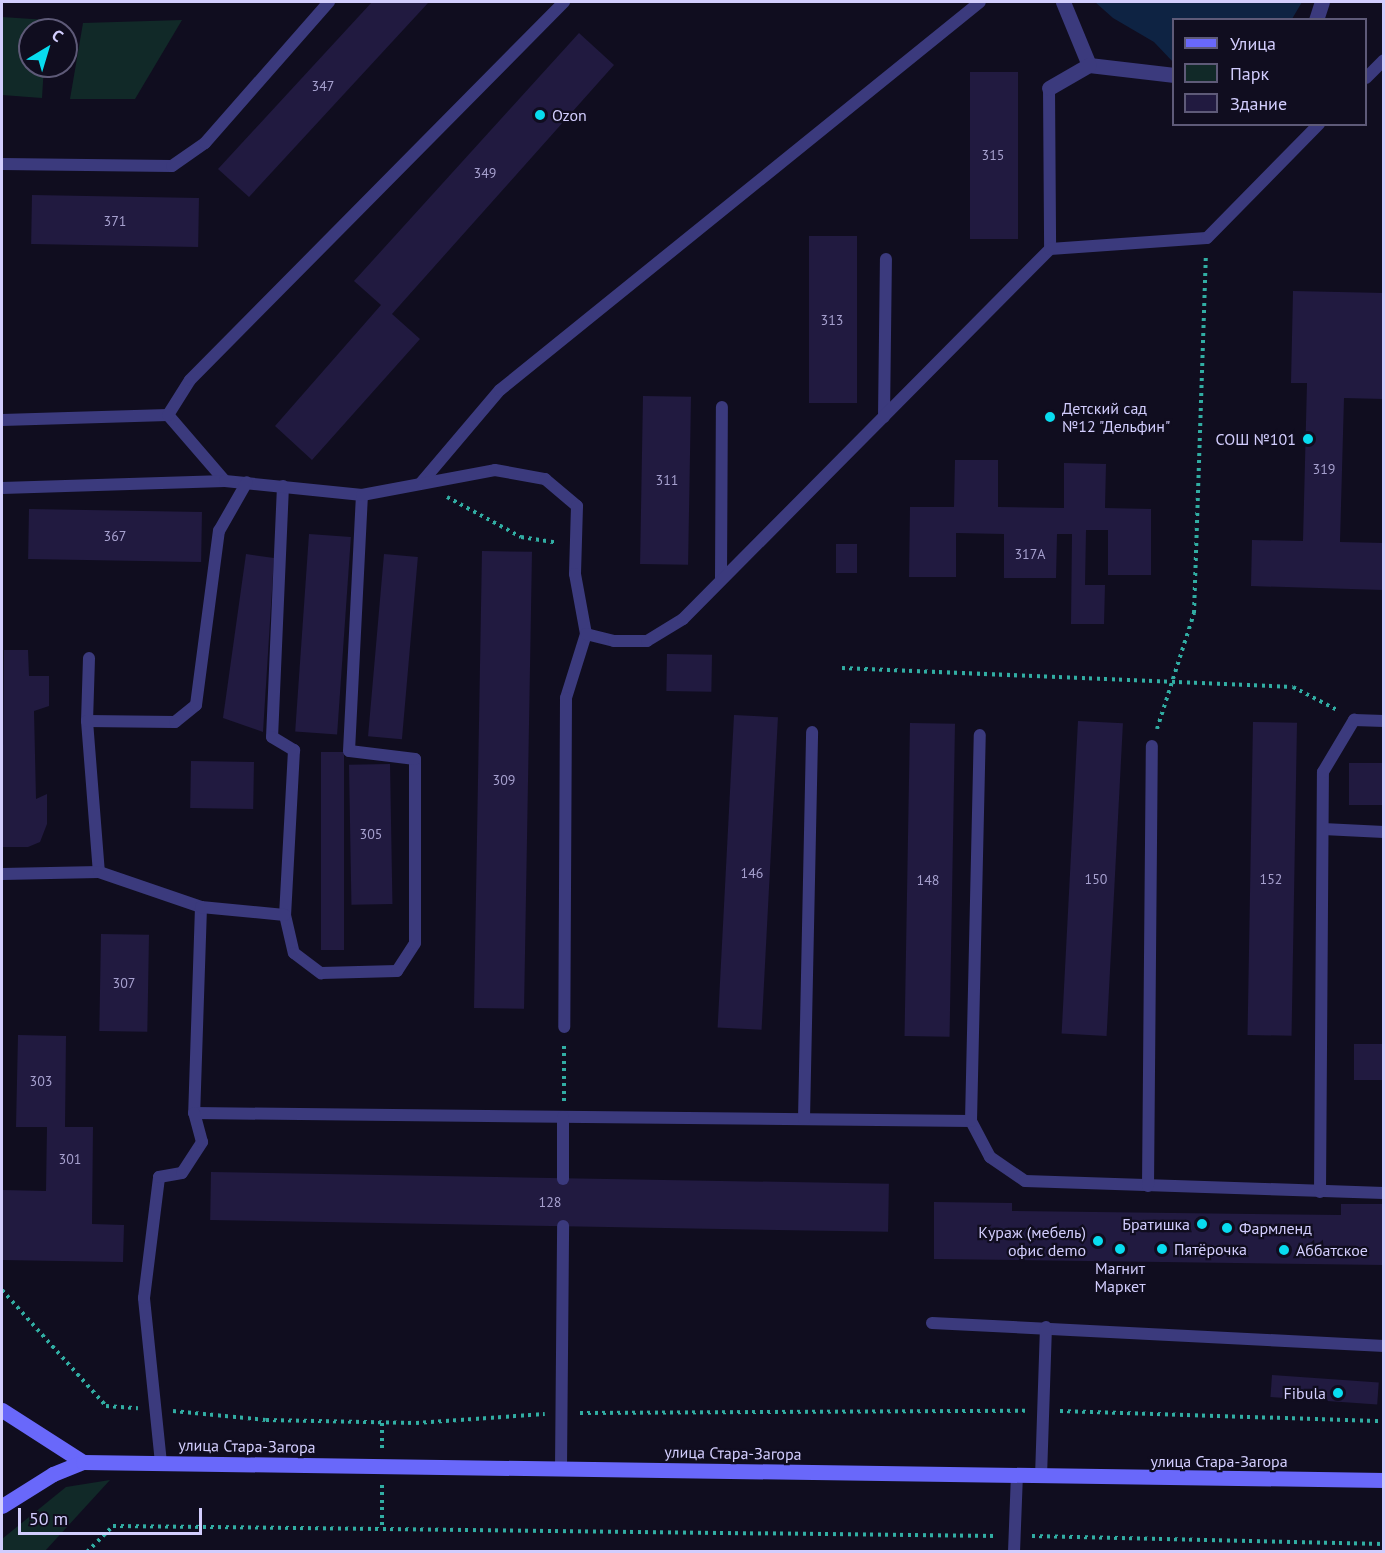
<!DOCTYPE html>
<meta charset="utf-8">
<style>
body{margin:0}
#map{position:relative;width:1385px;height:1553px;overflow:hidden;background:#100d1f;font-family:"PT Sans",sans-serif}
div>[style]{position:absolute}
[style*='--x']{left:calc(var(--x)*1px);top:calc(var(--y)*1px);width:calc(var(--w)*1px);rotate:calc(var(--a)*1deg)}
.green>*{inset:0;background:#112928}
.water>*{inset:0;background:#0e2343}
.building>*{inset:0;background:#211a40;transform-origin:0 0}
.path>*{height:4px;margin-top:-2px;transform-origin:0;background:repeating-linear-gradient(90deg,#31ada3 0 3px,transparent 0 7.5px)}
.lane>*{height:12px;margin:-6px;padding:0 6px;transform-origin:6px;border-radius:6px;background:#3b3a7d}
.street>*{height:15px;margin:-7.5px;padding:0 7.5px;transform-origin:7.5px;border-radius:7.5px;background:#3b3a7d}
.secondary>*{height:15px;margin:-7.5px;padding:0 7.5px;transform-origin:7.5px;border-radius:7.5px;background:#6968fa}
.dots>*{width:16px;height:16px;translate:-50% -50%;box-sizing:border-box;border:3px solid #100d1f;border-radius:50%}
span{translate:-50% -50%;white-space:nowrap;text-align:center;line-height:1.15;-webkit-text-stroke:4.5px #100d1f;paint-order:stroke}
.number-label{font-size:14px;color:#a6a0ce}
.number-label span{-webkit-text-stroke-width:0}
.poi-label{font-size:16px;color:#d2cdfd}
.left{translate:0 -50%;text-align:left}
.right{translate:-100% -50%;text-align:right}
.street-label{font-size:16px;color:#d2cdfd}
.frame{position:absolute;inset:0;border:3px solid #d2cdfd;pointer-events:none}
.legend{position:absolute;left:1172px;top:18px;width:195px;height:108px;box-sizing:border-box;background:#100d1f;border:2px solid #5e5a78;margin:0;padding:8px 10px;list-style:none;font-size:18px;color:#d2cdfd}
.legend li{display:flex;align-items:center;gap:12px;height:30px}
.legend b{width:30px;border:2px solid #5e5a78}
.north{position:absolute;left:18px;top:18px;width:60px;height:60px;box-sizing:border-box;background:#100d1f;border:2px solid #5e5a78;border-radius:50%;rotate:38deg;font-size:16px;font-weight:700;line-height:24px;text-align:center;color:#d2cdfd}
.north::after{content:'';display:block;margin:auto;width:21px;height:27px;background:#08dcef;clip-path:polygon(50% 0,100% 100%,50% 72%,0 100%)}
.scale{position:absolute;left:18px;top:1508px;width:184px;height:27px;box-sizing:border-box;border:3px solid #d2cdfd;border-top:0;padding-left:8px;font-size:18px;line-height:21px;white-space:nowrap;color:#d2cdfd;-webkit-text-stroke:4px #100d1f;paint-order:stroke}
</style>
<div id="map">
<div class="green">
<i style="clip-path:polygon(2px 17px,47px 20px,46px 30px,30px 30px,30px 66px,44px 66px,42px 98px,2px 95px)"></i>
<i style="clip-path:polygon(182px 20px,135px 99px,70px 99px,83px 23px)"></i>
<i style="clip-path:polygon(110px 1480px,45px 1551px,2px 1551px,2px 1539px,66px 1487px)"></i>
</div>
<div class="water">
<i style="clip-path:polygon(1095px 2px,1302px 2px,1292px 19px,1174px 20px,1173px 62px,1154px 42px,1113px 18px)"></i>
</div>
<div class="building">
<i style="clip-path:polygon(372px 2px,428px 3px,249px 197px,218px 169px)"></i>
<i style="clip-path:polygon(579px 33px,614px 65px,392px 314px,420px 339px,312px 460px,275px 426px,381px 305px,354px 281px)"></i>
<i style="left:970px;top:72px;width:48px;height:167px"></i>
<i style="left:32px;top:195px;width:167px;height:49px;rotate:1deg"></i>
<i style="left:809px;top:236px;width:48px;height:167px"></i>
<i style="clip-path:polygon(1293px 291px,1384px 293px,1384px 399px,1344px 398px,1340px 542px,1384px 543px,1384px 590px,1251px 586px,1252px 540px,1303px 541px,1307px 383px,1291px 383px)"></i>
<i style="left:643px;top:396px;width:48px;height:168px;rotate:1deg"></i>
<i style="clip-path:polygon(955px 460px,998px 460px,998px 507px,1064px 508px,1064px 463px,1106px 464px,1105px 508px,1151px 509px,1151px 575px,1108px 575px,1108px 530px,1086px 530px,1085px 585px,1105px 585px,1104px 624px,1071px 624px,1072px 534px,1057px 534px,1056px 578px,1004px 578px,1004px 534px,956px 533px,956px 577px,909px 577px,910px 507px,954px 507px)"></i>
<i style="left:29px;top:509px;width:173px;height:50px;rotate:1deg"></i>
<i style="left:309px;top:534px;width:42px;height:198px;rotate:4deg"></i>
<i style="left:836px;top:544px;width:21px;height:29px"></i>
<i style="left:482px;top:551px;width:50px;height:457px;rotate:1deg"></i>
<i style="clip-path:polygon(246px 554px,274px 558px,263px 732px,223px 718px)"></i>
<i style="left:384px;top:554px;width:34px;height:183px;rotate:5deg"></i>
<i style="clip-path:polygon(4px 650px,28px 650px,29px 676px,49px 676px,49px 706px,34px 711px,36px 799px,47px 794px,47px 824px,40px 842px,28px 847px,2px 847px)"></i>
<i style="left:667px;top:654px;width:45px;height:37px;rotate:1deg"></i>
<i style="left:734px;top:715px;width:44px;height:313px;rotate:3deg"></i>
<i style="left:1078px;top:721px;width:45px;height:313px;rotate:3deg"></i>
<i style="left:1253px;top:722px;width:44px;height:313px;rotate:1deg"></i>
<i style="left:910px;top:723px;width:45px;height:313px;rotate:1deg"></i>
<i style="left:321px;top:752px;width:23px;height:198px"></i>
<i style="left:191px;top:761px;width:63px;height:47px;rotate:1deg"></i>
<i style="left:1349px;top:763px;width:35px;height:42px"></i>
<i style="left:390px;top:764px;width:140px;height:41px;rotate:89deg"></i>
<i style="left:101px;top:934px;width:48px;height:97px;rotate:1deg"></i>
<i style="clip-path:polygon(18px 1035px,66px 1036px,65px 1127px,93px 1127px,92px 1224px,124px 1225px,123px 1262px,2px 1260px,2px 1190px,46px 1191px,47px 1127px,16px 1127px)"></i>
<i style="left:1354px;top:1044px;width:28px;height:36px"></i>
<i style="left:211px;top:1172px;width:678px;height:48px;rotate:1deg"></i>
<i style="clip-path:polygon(934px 1202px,1012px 1203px,1012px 1211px,1341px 1215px,1341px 1204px,1384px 1204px,1384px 1265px,934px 1259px)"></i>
<i style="left:1272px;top:1375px;width:107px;height:22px;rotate:4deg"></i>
</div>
<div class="path">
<i style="--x:447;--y:497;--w:84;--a:28.4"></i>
<i style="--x:521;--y:537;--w:37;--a:9"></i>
<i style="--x:842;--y:668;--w:451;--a:2.4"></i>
<i style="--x:1293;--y:687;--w:52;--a:27.6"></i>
<i style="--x:1157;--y:729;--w:122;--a:-72.3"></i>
<i style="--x:1194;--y:613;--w:357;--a:-88.1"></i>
<i style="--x:564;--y:1101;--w:58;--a:-90"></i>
<i style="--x:2;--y:1290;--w:156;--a:48.1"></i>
<i style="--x:106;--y:1406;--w:32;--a:4"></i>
<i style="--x:173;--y:1411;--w:93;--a:5.5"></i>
<i style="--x:266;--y:1420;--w:150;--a:1.1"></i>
<i style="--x:416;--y:1423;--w:129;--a:-4"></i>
<i style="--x:1060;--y:1411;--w:324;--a:1.8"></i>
<i style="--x:580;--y:1413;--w:445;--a:-0.3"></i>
<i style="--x:382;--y:1448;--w:26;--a:-90"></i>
<i style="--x:382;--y:1485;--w:44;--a:90"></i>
<i style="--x:1032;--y:1536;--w:352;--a:1.3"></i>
<i style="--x:87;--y:1552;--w:37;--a:-45"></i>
<i style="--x:113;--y:1526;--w:884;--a:0.65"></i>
</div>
<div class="lane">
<i style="--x:1366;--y:78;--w:25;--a:-45"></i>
<i style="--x:1049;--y:88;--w:161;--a:89.6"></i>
<i style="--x:2;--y:164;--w:170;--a:0.7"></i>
<i style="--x:172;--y:166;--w:40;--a:-34.9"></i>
<i style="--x:205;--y:143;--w:188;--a:-48.7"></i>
<i style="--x:168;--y:415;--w:87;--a:49.2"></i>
<i style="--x:884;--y:417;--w:158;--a:-89.3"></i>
<i style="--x:2;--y:420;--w:166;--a:-1.7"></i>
<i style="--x:168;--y:415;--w:41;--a:-57.8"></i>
<i style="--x:190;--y:380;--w:532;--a:-45.3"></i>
<i style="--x:421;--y:483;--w:122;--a:-49.7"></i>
<i style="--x:500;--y:390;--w:617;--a:-38.95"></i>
<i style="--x:283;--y:486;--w:251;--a:92.5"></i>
<i style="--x:272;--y:737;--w:26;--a:31"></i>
<i style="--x:294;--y:750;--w:165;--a:93.1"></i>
<i style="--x:285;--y:915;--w:39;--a:77"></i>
<i style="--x:294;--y:953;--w:34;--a:37"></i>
<i style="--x:321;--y:973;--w:76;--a:-1.5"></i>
<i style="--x:397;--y:971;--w:33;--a:-57"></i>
<i style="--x:415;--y:943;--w:184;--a:-90"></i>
<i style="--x:415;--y:759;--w:66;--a:-173.1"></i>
<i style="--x:349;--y:751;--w:256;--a:-87.1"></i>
<i style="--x:2;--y:488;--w:223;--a:-1.8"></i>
<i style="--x:225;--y:481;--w:138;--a:5.8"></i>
<i style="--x:362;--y:495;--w:135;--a:-10.6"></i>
<i style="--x:495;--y:470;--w:51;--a:10.2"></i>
<i style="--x:545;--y:479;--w:42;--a:40.2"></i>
<i style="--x:577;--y:506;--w:68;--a:91.7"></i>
<i style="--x:575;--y:574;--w:61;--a:79.6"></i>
<i style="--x:586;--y:634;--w:67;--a:107.4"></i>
<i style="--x:566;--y:698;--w:329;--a:90.3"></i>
<i style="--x:721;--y:578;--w:171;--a:-89.7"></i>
<i style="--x:586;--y:634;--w:29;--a:14"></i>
<i style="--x:614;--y:641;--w:33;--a:0"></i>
<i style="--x:647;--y:641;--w:42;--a:-31.4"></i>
<i style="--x:683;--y:619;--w:521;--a:-45.23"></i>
<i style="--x:1050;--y:249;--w:157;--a:-4"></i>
<i style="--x:1207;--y:238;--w:160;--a:-45.5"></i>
<i style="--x:89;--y:658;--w:63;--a:91.8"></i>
<i style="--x:87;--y:721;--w:151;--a:85.5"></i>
<i style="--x:87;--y:721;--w:88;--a:0.7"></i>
<i style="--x:175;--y:722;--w:27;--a:-39"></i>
<i style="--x:196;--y:705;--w:176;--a:-82.5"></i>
<i style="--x:219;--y:531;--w:56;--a:-60.3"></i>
<i style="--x:1323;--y:829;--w:61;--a:2.8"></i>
<i style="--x:2;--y:874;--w:97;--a:-1.2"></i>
<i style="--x:99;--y:872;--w:108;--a:18.9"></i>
<i style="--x:201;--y:907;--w:206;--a:91.9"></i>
<i style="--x:194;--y:1113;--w:777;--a:0.59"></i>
<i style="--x:971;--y:1121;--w:41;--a:62.2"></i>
<i style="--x:990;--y:1157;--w:42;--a:34.4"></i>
<i style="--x:1025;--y:1181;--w:359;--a:1.9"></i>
<i style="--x:201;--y:907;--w:84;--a:5.4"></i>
<i style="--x:804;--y:1119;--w:387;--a:-88.8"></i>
<i style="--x:971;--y:1121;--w:386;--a:-88.7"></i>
<i style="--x:563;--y:1179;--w:62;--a:-90"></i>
<i style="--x:1148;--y:1186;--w:440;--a:-89.5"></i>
<i style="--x:1320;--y:1192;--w:420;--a:-89.6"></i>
<i style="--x:1323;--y:772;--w:61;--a:-59.2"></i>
<i style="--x:1354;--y:720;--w:30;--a:2"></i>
<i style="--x:932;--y:1323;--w:453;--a:2.9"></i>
<i style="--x:161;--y:1463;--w:166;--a:-95.9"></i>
<i style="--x:144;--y:1298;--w:122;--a:-82.9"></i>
<i style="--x:159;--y:1177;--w:23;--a:-10"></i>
<i style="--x:182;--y:1173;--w:37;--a:-57"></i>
<i style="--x:202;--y:1142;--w:30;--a:-105"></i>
<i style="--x:561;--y:1468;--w:242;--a:-89.5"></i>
<i style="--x:1041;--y:1477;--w:150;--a:-88.1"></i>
<i style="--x:1014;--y:1552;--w:77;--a:-87.8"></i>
</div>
<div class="street">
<i style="--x:1063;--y:2;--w:68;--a:67.6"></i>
<i style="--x:1089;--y:65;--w:86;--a:6.7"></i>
<i style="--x:1316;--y:20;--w:19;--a:-72"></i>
<i style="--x:1049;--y:88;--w:46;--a:-29.9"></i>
</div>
<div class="secondary">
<i style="--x:2;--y:1410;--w:96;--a:32.7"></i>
<i style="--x:2;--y:1506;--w:60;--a:-32.1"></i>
<i style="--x:53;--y:1474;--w:32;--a:-22"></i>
<i style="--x:83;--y:1462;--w:1301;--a:0.79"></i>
</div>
<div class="dots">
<i style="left:540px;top:115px;background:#08dcef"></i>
<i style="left:1050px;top:417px;background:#08dcef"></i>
<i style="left:1308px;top:439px;background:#08dcef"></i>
<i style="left:1202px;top:1224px;background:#08dcef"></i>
<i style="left:1227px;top:1228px;background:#08dcef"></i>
<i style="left:1098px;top:1241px;background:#08dcef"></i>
<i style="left:1120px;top:1249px;background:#08dcef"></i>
<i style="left:1162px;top:1249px;background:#08dcef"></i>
<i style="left:1284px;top:1250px;background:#08dcef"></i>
<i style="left:1338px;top:1393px;background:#08dcef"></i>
</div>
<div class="number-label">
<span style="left:323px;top:86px">347</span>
<span style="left:993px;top:155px">315</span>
<span style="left:485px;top:173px">349</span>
<span style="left:115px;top:221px">371</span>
<span style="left:832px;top:320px">313</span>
<span style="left:1324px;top:469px">319</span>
<span style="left:667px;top:480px">311</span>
<span style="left:115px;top:536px">367</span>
<span style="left:1030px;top:554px">317А</span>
<span style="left:504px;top:780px">309</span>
<span style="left:371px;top:834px">305</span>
<span style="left:752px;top:873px">146</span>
<span style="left:1096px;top:879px">150</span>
<span style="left:1271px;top:879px">152</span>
<span style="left:928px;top:880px">148</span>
<span style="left:124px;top:983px">307</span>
<span style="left:41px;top:1081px">303</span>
<span style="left:70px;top:1159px">301</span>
<span style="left:550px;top:1202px">128</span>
</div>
<div class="poi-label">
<span class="left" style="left:552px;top:115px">Ozon</span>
<span class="left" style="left:1062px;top:417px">Детский сад<br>№12 "Дельфин"</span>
<span class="right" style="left:1296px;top:439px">СОШ №101</span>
<span class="right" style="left:1190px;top:1224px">Братишка</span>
<span class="left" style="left:1239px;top:1228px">Фармленд</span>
<span class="right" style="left:1086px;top:1241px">Кураж (мебель)<br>офис demo</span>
<span class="left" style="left:1174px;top:1249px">Пятёрочка</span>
<span class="left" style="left:1296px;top:1250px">Аббатское</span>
<span style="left:1120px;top:1277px">Магнит<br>Маркет</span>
<span class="right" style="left:1326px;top:1393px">Fibula</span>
</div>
<div class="street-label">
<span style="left:247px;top:1446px;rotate:1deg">улица Стара-Загора</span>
<span style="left:733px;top:1453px;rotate:1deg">улица Стара-Загора</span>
<span style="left:1219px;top:1461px">улица Стара-Загора</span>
</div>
<div class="frame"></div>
<ul class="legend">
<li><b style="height:8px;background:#6968fa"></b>Улица</li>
<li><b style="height:16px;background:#112928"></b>Парк</li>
<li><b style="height:16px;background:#211a40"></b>Здание</li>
</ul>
<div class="north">С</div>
<div class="scale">50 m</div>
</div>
